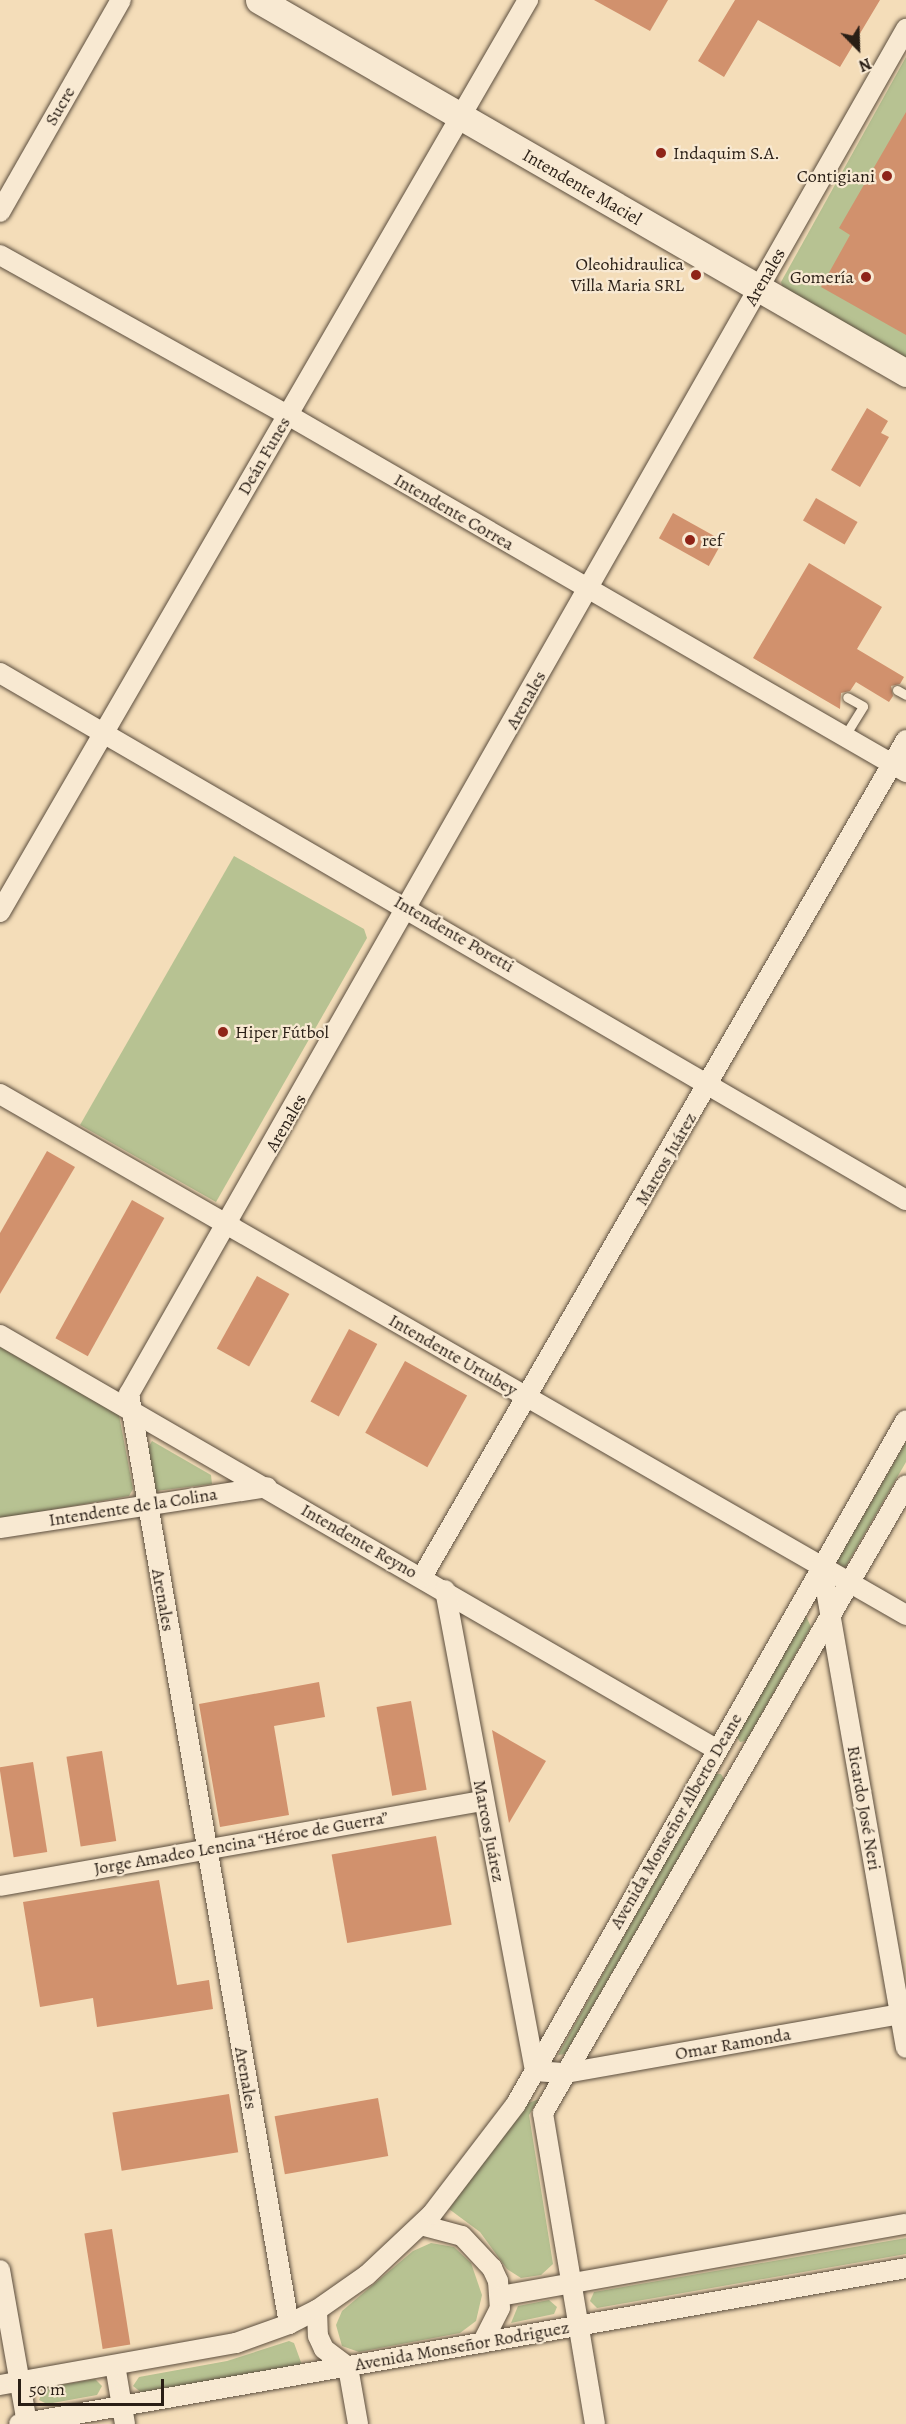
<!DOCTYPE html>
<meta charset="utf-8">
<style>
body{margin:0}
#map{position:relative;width:906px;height:2424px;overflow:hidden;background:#f4ddb9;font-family:Alegreya,serif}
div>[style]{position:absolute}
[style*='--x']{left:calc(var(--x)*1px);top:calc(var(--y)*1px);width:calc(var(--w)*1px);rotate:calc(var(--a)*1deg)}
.green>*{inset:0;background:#b7c292}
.building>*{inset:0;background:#d1916d;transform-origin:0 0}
.roads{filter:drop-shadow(0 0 2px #5c4e3e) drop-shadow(0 0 2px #5c4e3e)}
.lane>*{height:9px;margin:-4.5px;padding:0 4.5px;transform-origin:4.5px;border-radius:4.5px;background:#f8e9d2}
.street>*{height:20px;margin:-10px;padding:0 10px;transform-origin:10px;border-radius:10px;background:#f8e9d2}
.secondary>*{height:27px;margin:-13.5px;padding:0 13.5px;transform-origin:13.5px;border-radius:13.5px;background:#f8e9d2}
.dots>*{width:16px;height:16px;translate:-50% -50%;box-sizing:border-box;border:3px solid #f8e9d2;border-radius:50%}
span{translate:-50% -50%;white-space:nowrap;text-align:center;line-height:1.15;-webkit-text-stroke:4.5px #f8e9d2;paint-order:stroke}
.street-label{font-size:18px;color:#291e15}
.poi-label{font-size:18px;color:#291e15}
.left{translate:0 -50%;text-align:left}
.right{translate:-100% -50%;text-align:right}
.north{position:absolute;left:828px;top:18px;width:60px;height:60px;-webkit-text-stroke:4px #f8e9d2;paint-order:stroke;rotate:157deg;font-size:16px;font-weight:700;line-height:24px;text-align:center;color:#291e15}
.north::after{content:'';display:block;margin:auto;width:21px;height:27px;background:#291e15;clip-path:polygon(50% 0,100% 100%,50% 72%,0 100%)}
.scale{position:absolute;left:18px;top:2379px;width:146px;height:27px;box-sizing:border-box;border:3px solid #291e15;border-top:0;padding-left:8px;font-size:18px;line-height:21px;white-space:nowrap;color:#291e15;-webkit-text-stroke:4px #f8e9d2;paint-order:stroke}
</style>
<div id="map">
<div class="green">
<i style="clip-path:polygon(906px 57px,906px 363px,783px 289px,781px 282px)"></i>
<i style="clip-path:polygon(234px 856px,364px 929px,367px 938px,216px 1202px,80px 1125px)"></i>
<i style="clip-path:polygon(0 1347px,119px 1415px,133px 1489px,129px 1496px,0 1519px)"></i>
<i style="clip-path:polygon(152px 1441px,211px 1475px,212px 1484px,156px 1491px,148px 1448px)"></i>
<i style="clip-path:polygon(906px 1442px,906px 1462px,846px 1566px,841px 1568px,837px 1561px)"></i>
<i style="clip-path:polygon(806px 1616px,811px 1627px,746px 1741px,740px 1742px,736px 1736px)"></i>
<i style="clip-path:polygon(714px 1774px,721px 1774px,724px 1779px,565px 2054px,558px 2055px)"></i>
<i style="clip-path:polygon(539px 2099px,529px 2115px,553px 2264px,541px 2275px,521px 2278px,507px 2269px,480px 2232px,449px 2209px,526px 2104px)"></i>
<i style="clip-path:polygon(906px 2238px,906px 2254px,597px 2308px,590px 2301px,594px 2292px)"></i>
<i style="clip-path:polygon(431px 2243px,454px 2247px,471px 2263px,482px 2295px,476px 2321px,460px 2333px,359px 2352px,342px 2346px,336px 2325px,342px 2311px,413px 2251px)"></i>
<i style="clip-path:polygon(549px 2300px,557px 2307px,554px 2314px,511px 2323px,518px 2306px)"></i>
<i style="clip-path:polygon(289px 2341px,294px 2343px,302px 2365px,142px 2393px,133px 2386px,139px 2377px,227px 2361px)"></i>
<i style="clip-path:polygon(95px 2379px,102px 2386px,97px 2395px,47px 2404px,39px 2400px,44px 2388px)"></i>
</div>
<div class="building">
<i style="clip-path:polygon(594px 0,668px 0,650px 31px)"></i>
<i style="clip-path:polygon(735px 0,880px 0,840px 67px,758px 20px,724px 77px,698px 61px)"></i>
<i style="clip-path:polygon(906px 112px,906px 335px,821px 287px,850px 235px,839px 228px)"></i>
<i style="clip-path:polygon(867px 408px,888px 421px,881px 433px,889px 437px,860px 487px,831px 470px)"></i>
<i style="left:816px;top:498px;width:48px;height:26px;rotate:30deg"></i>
<i style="left:673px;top:513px;width:57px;height:29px;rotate:29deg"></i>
<i style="clip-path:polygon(809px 563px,882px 607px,857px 649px,904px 677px,900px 684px,891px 686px,893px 696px,889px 702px,856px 682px,850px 691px,841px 693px,840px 709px,753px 658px)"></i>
<i style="clip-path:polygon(47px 1151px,75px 1167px,0 1294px,0 1233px)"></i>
<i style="left:132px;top:1200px;width:37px;height:158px;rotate:29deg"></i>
<i style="left:257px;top:1276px;width:37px;height:83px;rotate:29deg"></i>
<i style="left:349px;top:1329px;width:32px;height:82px;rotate:28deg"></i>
<i style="left:405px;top:1361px;width:71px;height:82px;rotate:29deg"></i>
<i style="clip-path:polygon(319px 1682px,325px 1717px,274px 1726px,289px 1815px,220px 1827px,199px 1704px)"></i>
<i style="left:411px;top:1701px;width:90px;height:35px;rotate:80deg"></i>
<i style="clip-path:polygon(492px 1730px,546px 1761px,509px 1823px)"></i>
<i style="left:102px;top:1751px;width:91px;height:36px;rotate:81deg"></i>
<i style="left:33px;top:1762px;width:91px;height:34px;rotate:81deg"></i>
<i style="left:436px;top:1836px;width:90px;height:106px;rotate:80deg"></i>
<i style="clip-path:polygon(159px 1880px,177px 1985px,209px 1980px,213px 2009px,97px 2027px,93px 1998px,40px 2007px,23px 1902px)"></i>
<i style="left:229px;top:2094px;width:59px;height:118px;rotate:81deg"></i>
<i style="left:378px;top:2098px;width:59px;height:105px;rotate:80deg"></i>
<i style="left:112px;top:2229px;width:117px;height:28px;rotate:81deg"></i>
</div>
<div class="roads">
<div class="lane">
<i style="--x:897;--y:690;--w:10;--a:29"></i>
<i style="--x:844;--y:737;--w:36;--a:-58"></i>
<i style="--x:863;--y:706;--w:18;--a:-151"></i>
</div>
<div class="street">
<i style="--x:0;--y:212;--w:244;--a:-60.3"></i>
<i style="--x:0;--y:255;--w:329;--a:29.1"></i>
<i style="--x:288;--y:415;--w:714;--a:30.01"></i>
<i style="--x:0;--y:673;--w:1048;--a:30.19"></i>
<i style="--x:0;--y:912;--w:1054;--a:-59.93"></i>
<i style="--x:0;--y:1094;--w:1045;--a:29.9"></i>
<i style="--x:0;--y:1335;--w:827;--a:30.04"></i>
<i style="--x:0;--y:1528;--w:270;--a:-8.7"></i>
<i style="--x:822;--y:1567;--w:488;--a:80.1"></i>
<i style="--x:422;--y:1577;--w:967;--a:-59.96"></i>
<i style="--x:445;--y:1590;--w:489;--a:79.4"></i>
<i style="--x:535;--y:2071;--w:31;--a:4"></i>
<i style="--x:566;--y:2073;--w:339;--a:-10"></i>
<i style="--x:0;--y:1886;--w:490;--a:-10"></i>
<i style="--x:421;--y:2225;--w:42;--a:15"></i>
<i style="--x:462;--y:2236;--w:44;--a:46.8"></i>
<i style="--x:492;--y:2268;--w:14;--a:65"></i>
<i style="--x:498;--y:2281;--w:27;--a:86"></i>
<i style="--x:500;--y:2308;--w:39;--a:117"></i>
<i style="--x:0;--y:2270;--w:155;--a:80"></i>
<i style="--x:500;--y:2296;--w:412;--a:-10.1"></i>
<i style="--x:317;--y:2310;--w:26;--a:88"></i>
<i style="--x:318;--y:2336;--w:14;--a:65"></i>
<i style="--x:324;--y:2349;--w:30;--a:37"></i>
<i style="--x:348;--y:2367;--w:58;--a:80"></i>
<i style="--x:289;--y:2324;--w:944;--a:-99.76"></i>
<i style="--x:129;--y:1394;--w:1571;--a:-60.35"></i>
<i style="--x:115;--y:2365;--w:60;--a:80.4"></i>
<i style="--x:0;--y:2385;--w:240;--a:-10.1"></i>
<i style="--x:236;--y:2343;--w:56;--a:-19.7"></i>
<i style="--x:289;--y:2324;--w:31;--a:-27"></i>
<i style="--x:317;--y:2310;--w:61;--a:-35"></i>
<i style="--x:367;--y:2275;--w:89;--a:-43.2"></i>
<i style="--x:432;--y:2214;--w:138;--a:-52.6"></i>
<i style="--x:516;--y:2104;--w:787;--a:-60.31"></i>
<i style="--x:19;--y:2424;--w:901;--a:-9.97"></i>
<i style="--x:595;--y:2424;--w:315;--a:-99.5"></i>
<i style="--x:543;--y:2113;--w:725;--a:-59.97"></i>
</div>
<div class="secondary">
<i style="--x:259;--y:0;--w:747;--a:29.96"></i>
</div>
</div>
<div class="dots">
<i style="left:661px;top:153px;background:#8f2418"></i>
<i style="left:887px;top:176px;background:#8f2418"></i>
<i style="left:696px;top:275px;background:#8f2418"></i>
<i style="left:866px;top:277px;background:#8f2418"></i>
<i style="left:690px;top:540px;background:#8f2418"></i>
<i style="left:223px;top:1032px;background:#8f2418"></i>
</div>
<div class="street-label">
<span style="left:60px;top:106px;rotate:-60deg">Sucre</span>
<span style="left:582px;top:187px;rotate:30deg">Intendente Maciel</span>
<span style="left:765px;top:277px;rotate:-60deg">Arenales</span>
<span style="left:264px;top:456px;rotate:-60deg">Deán Funes</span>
<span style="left:454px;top:512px;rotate:30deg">Intendente Correa</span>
<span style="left:526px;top:700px;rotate:-61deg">Arenales</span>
<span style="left:454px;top:934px;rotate:30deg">Intendente Poretti</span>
<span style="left:286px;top:1123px;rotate:-60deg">Arenales</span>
<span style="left:666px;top:1159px;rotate:-60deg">Marcos Juárez</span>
<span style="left:453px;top:1355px;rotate:30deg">Intendente Urtubey</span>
<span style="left:133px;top:1507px;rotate:-9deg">Intendente de la Colina</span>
<span style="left:359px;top:1541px;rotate:30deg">Intendente Reyno</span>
<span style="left:163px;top:1600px;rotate:80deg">Arenales</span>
<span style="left:864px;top:1808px;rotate:80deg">Ricardo José Neri</span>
<span style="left:676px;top:1821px;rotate:-60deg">Avenida Monseñor Alberto Deane</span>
<span style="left:489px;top:1831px;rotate:79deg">Marcos Juárez</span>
<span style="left:241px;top:1843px;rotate:-10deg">Jorge Amadeo Lencina “Héroe de Guerra”</span>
<span style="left:733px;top:2044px;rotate:-10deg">Omar Ramonda</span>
<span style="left:246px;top:2078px;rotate:80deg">Arenales</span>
<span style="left:462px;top:2346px;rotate:-10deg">Avenida Monseñor Rodriguez</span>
</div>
<div class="poi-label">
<span class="left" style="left:673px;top:153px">Indaquim S.A.</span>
<span class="right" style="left:875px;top:176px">Contigiani</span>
<span class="right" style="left:684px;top:275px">Oleohidraulica<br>Villa Maria SRL</span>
<span class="right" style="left:854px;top:277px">Gomería</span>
<span class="left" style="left:702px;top:540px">ref</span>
<span class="left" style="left:235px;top:1032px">Hiper Fútbol</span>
</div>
<div class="north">N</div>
<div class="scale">50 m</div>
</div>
